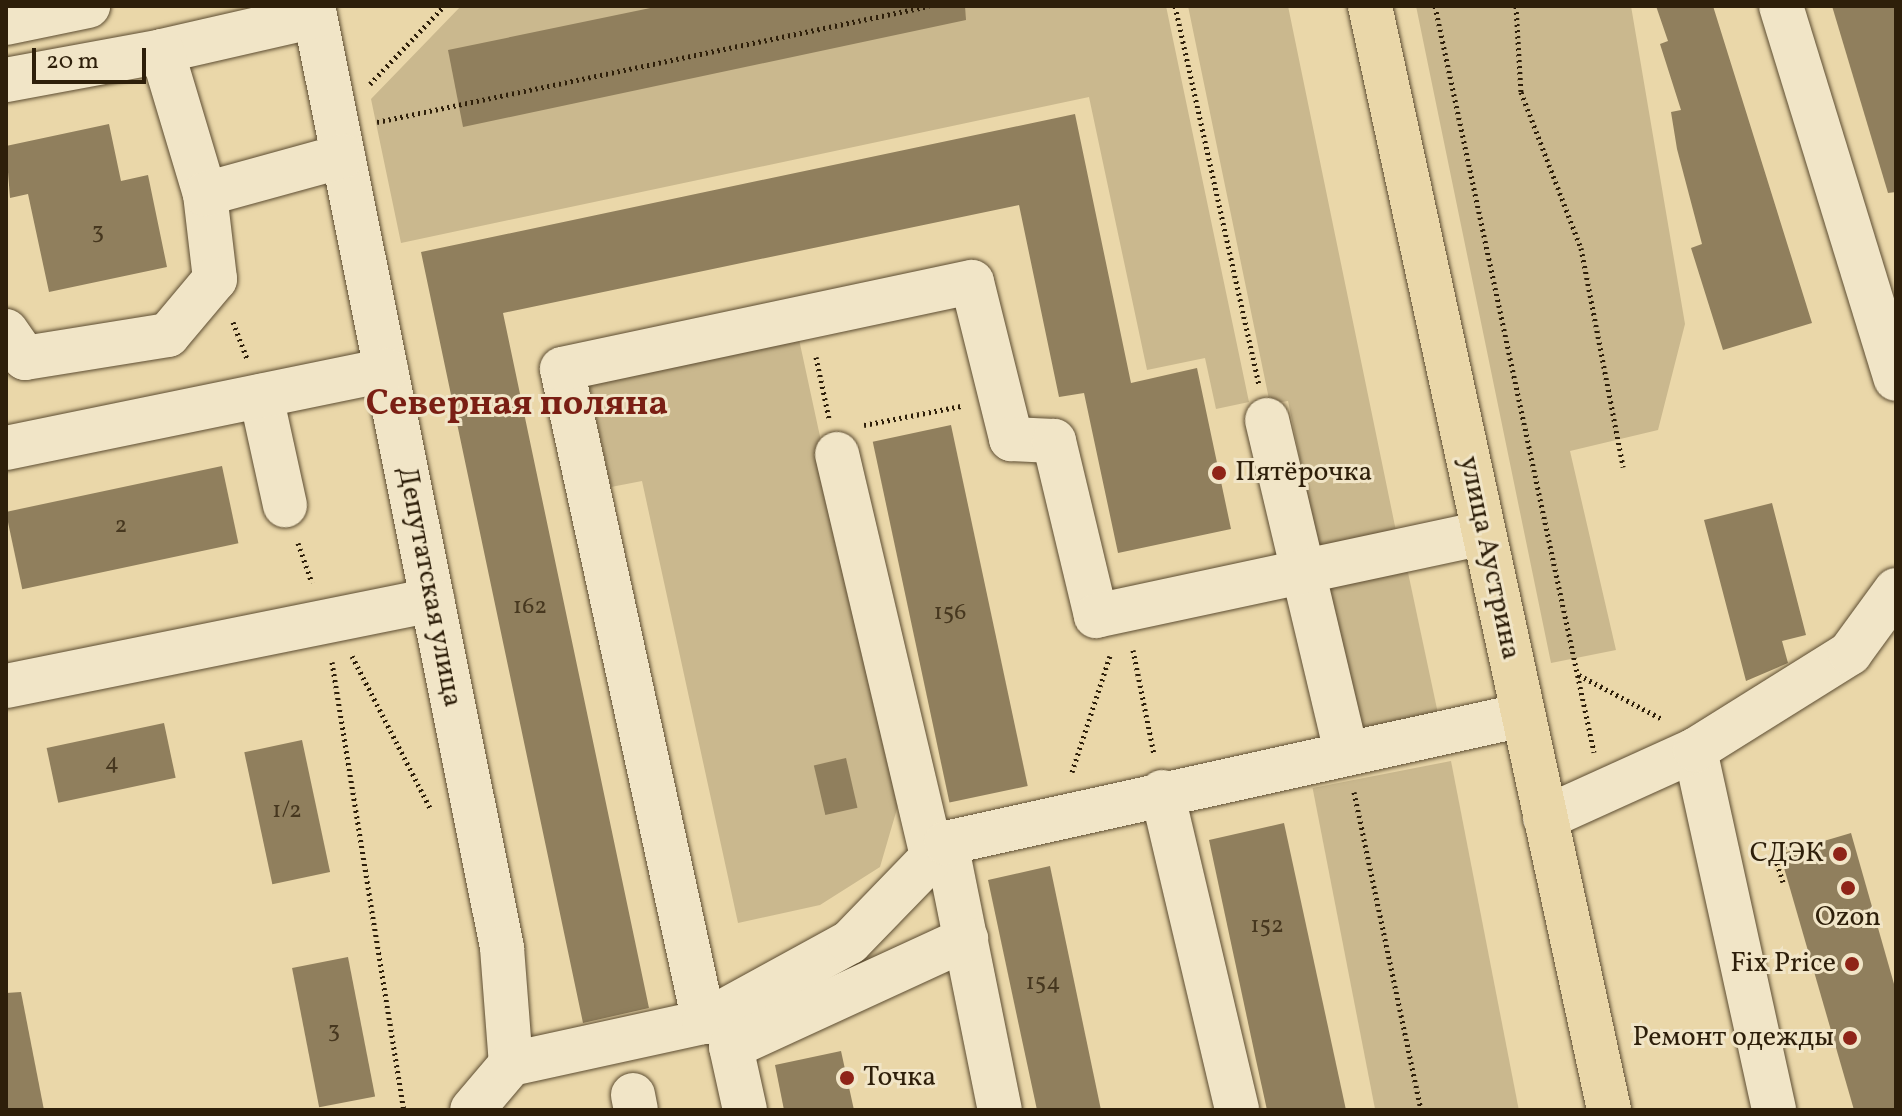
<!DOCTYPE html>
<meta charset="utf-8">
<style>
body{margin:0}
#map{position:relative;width:1902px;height:1116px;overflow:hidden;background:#ead7a9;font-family:Vollkorn,serif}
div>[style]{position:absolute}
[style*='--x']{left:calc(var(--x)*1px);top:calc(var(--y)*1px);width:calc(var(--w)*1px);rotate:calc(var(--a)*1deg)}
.green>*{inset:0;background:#cab88e;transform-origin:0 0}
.building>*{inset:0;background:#907f5d;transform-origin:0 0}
.path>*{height:5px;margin-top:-2.5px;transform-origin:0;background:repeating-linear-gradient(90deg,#2e1f0a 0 2px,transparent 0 6px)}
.roads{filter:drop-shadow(0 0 2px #5d4d32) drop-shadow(0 0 2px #5d4d32)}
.minor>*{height:44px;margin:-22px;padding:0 22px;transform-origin:22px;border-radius:22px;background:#f1e5c7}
.major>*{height:44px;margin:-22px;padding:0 22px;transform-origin:22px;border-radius:22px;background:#ead7a9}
.dots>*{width:22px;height:22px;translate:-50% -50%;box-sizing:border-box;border:4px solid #f1e5c7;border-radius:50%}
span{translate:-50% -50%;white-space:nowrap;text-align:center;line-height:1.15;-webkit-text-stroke:6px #f1e5c7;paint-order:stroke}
.number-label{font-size:24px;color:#46371f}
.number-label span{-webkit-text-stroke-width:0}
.poi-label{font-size:28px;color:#2e1f0a}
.left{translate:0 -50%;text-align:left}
.right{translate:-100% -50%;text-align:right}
.street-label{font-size:28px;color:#2e1f0a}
.district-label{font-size:36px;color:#7a1f14;font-weight:700}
.frame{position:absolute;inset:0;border:8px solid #2e1f0a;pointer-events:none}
.scale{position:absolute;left:32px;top:48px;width:114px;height:36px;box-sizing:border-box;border:4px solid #2e1f0a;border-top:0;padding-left:10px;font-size:24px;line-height:28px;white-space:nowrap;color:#2e1f0a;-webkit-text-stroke:6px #f1e5c7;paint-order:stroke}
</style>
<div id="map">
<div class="green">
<i style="clip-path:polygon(461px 6px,1166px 6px,1249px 402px,1216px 409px,1205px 358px,1147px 370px,1089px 97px,401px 243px,371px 99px)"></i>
<i style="clip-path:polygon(1188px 6px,1288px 6px,1396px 531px,1318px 546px,1288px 401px,1270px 404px)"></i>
<i style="clip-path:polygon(1416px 6px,1631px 6px,1685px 324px,1658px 430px,1570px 451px,1616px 650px,1551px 663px)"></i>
<i style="clip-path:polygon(797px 330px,899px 802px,880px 867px,820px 905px,738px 923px,642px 481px,611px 487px,587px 376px)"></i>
<i style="left:1406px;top:563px;width:154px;height:83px;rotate:78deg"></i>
<i style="left:1451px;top:761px;width:356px;height:141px;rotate:79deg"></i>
</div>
<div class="building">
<i style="clip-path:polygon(660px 6px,965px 6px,966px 20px,463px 127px,448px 50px)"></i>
<i style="clip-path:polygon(1656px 6px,1713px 6px,1812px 323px,1723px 350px,1691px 248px,1702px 244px,1677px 149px,1671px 112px,1681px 110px,1660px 44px,1668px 41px)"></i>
<i style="clip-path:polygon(1832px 6px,1896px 6px,1896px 192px,1888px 193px)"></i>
<i style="clip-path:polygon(1075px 114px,1131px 383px,1197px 368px,1231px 529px,1118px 553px,1084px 393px,1059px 397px,1019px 205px,503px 313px,649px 1008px,583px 1023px,421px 252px)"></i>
<i style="clip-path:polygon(109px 124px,121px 181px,148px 175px,167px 267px,49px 292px,28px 194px,10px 198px,6px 146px)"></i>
<i style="left:951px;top:425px;width:369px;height:80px;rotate:78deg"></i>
<i style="left:222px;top:466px;width:79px;height:221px;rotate:78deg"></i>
<i style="clip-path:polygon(1772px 503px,1806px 635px,1782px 641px,1788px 663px,1746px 681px,1704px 520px)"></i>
<i style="left:164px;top:723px;width:56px;height:120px;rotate:78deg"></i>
<i style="left:302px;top:740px;width:135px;height:59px;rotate:78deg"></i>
<i style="left:846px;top:758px;width:51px;height:33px;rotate:77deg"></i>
<i style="clip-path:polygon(1284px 823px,1346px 1110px,1267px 1110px,1256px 1060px,1209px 840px)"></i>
<i style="clip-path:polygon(1851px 833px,1896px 991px,1896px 1110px,1854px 1110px,1780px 854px)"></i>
<i style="clip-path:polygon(1050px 866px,1101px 1110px,1037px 1110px,1019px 1026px,988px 880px)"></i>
<i style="left:348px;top:957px;width:142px;height:57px;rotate:79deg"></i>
<i style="clip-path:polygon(21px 992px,44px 1110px,6px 1110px,6px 993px)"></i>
<i style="clip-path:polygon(841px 1051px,854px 1110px,784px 1110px,775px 1065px)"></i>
</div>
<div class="path">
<i style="--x:1175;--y:6;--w:387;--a:77.5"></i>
<i style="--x:1435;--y:6;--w:763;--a:77.97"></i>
<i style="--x:1516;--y:6;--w:86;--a:86.7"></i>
<i style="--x:1521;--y:92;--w:167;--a:69"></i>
<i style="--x:1581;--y:248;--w:223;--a:79.1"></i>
<i style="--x:370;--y:84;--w:108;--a:-46.5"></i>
<i style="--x:377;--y:122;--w:564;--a:-11.87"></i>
<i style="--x:233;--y:322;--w:39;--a:69"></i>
<i style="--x:816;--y:357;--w:62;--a:78"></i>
<i style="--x:864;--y:425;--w:99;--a:-11.1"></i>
<i style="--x:298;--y:543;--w:42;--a:70.7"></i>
<i style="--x:1133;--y:650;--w:106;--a:78.6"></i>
<i style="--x:352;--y:656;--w:171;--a:62.8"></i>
<i style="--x:332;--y:662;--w:454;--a:80.9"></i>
<i style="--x:1579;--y:675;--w:94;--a:27.9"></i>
<i style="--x:1072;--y:772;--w:122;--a:-71.9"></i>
<i style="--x:1354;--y:792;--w:325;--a:78.1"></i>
<i style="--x:1783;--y:882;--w:33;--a:-108"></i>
<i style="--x:1773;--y:851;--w:15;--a:-20"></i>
<i style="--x:1787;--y:846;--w:5;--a:68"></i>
</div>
<div class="roads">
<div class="minor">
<i style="--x:313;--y:6;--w:961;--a:78.65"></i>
<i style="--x:502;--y:948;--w:116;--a:85.6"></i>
<i style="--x:511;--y:1064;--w:60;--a:130.3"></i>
<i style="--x:1781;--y:6;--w:390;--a:72.9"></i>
<i style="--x:6;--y:23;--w:84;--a:-11.7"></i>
<i style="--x:162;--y:51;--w:157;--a:-12.9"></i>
<i style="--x:6;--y:80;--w:159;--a:-10.5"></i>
<i style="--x:162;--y:51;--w:149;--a:73.3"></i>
<i style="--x:205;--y:194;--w:86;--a:83.3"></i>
<i style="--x:215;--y:279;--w:73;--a:130"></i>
<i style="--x:168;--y:335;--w:145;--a:170.9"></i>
<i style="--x:25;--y:358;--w:33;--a:-125"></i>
<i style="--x:205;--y:194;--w:143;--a:-15.4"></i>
<i style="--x:261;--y:396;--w:112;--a:77.6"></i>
<i style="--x:1267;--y:420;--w:340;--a:76.6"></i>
<i style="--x:6;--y:448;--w:388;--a:-11.6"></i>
<i style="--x:837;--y:454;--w:418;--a:76.7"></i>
<i style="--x:6;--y:686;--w:435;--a:-11.4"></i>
<i style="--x:1695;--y:750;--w:369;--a:77.6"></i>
<i style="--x:1162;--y:792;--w:327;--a:76.7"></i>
<i style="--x:1545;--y:818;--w:165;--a:-24.4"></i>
<i style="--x:1695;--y:750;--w:183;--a:-32"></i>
<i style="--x:1850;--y:653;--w:78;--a:-53.9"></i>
<i style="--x:946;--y:843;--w:272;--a:78.6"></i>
<i style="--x:704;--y:1022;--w:668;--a:-102.27"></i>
<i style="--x:562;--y:369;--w:419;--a:-12"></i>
<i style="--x:972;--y:282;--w:162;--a:76"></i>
<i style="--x:1011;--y:439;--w:43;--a:2.7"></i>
<i style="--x:1054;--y:441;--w:180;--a:76.5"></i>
<i style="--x:1096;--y:616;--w:396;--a:-12.1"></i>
<i style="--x:511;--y:1064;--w:198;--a:-12.3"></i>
<i style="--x:704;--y:1022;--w:166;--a:-28.7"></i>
<i style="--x:850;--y:942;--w:138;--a:-45.9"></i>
<i style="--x:946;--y:843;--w:591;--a:-12.51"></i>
<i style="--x:633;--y:1095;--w:15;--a:79"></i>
<i style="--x:745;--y:1110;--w:65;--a:-102.5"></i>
<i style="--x:731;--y:1047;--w:259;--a:-24.7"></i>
</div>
<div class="major">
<i style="--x:1370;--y:6;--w:1130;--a:77.78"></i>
</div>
</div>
<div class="dots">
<i style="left:1219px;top:473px;background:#8f2418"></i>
<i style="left:1840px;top:854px;background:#8f2418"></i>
<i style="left:1848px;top:888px;background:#8f2418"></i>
<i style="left:1852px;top:964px;background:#8f2418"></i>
<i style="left:1850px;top:1038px;background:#8f2418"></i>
<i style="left:847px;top:1078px;background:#8f2418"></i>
</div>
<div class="number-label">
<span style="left:98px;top:233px">3</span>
<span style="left:121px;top:527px">2</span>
<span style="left:530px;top:608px">162</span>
<span style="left:950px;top:614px">156</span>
<span style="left:112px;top:764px">4</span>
<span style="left:287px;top:812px">1/2</span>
<span style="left:1267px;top:927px">152</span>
<span style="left:1043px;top:984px">154</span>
<span style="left:334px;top:1032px">3</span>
</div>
<div class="poi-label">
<span class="left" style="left:1235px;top:473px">Пятёрочка</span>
<span class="right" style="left:1824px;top:854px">СДЭК</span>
<span style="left:1848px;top:918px">Ozon</span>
<span class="right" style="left:1836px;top:964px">Fix Price</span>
<span class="right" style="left:1834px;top:1038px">Ремонт одежды</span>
<span class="left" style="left:863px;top:1078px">Точка</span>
</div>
<div class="street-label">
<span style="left:1489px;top:558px;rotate:78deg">улица Аустрина</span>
<span style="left:429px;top:587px;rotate:79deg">Депутатская улица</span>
</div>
<div class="district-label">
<span style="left:517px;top:406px">Северная поляна</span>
</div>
<div class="frame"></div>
<div class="scale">20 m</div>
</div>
